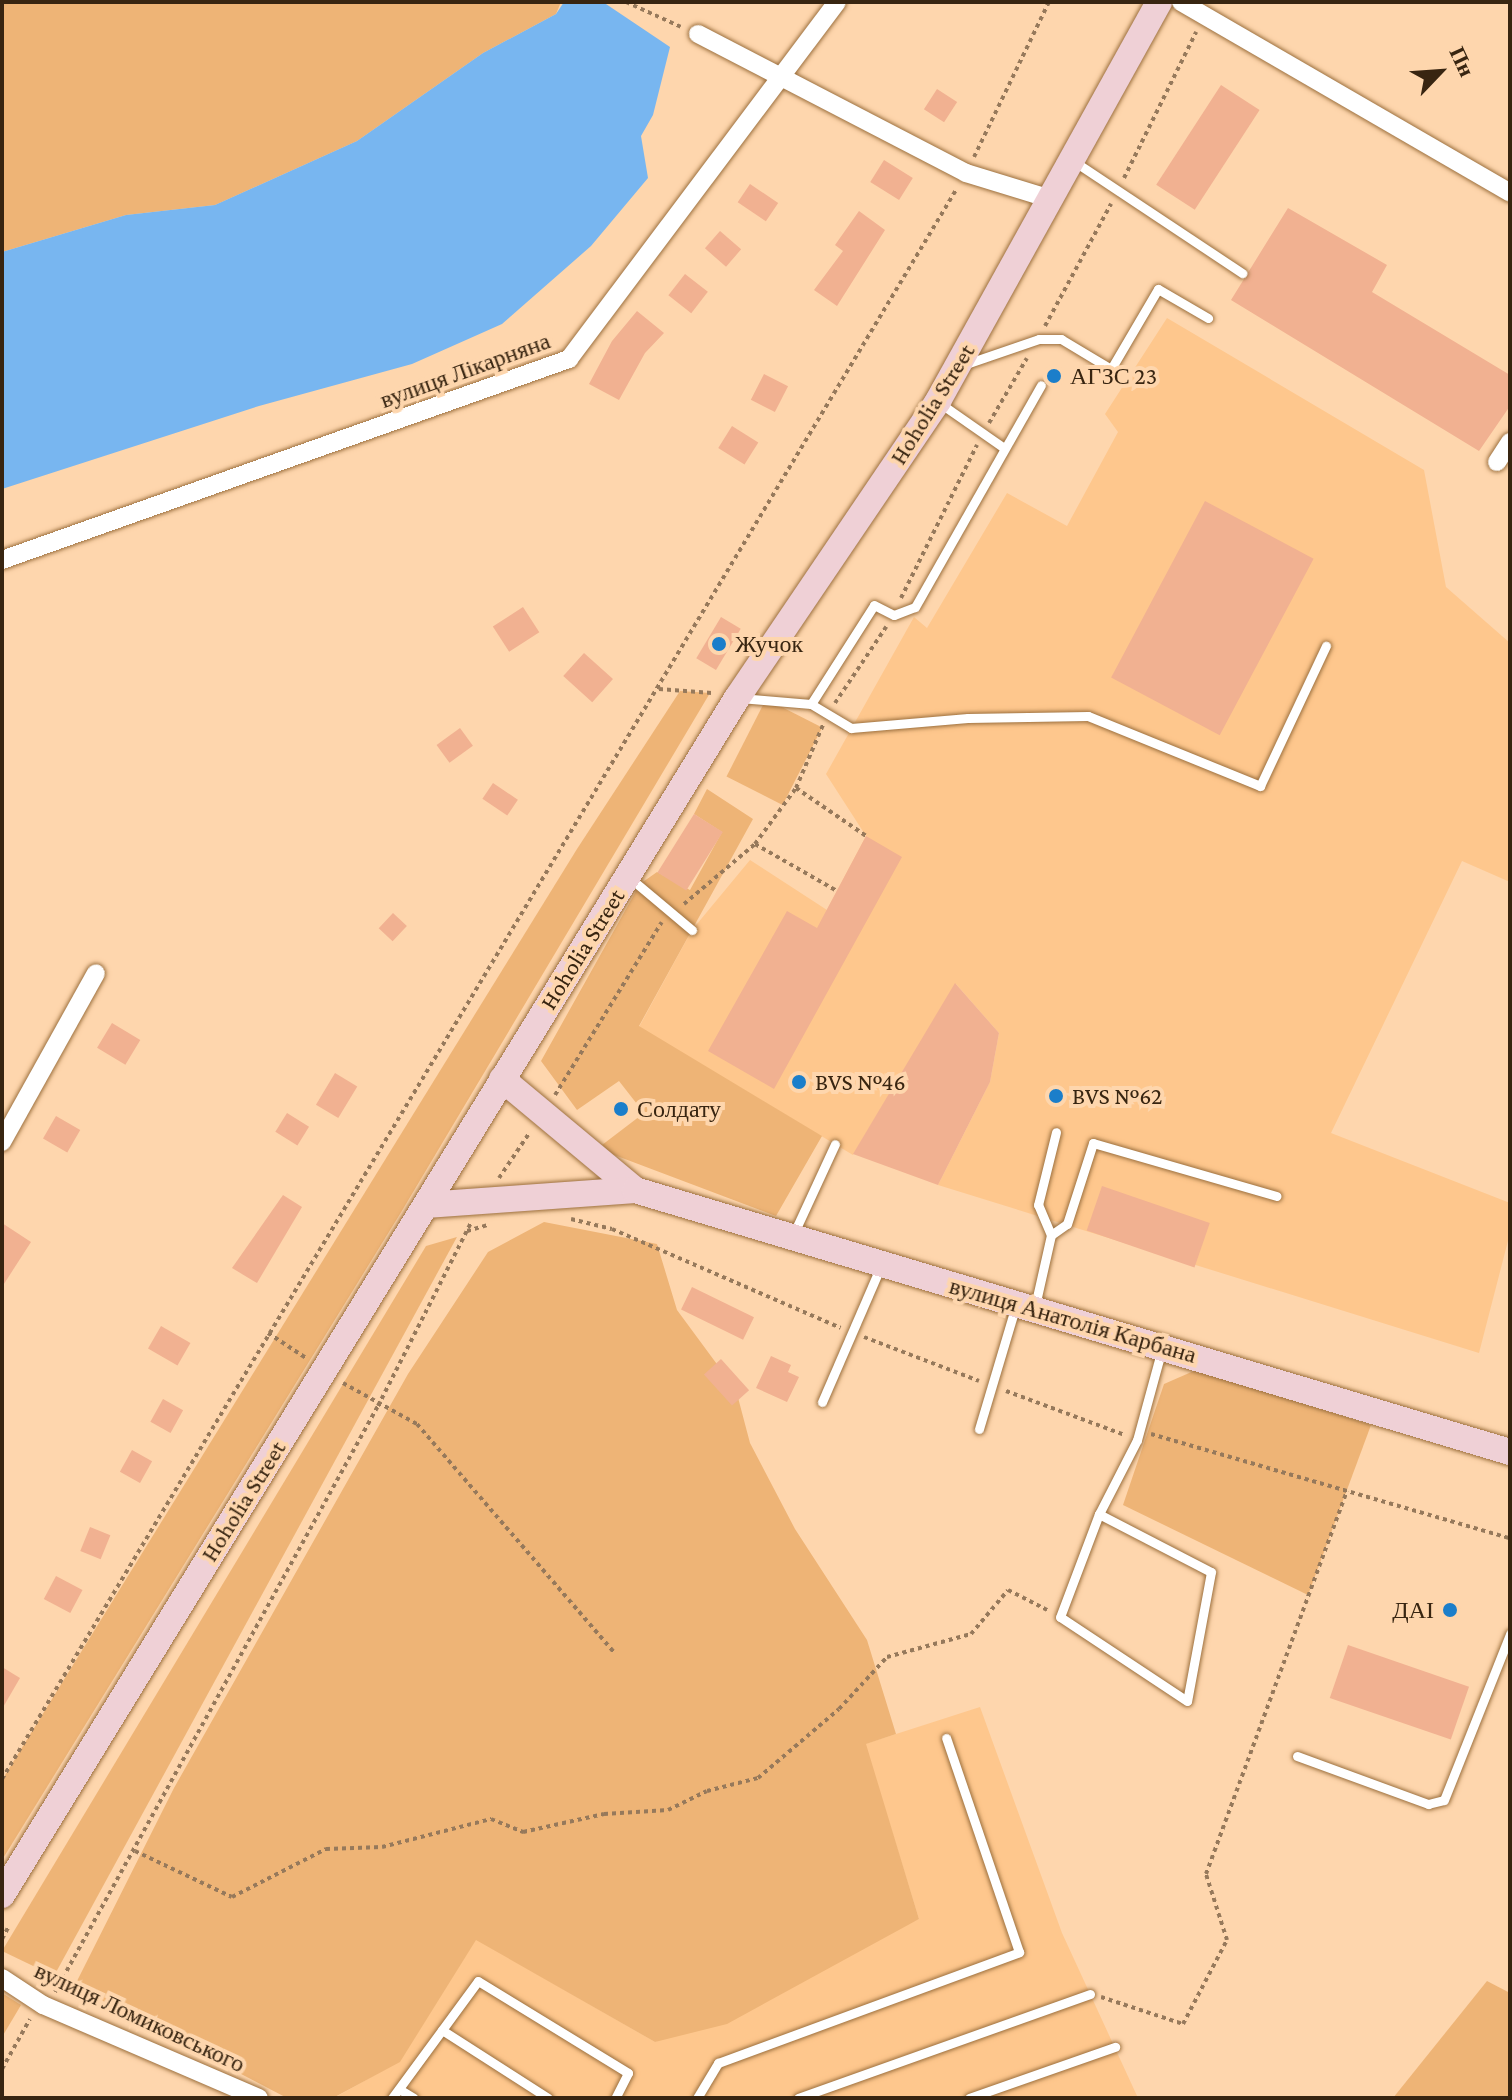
<!DOCTYPE html>
<meta charset="utf-8">
<style>
body{margin:0}
#map{position:relative;width:1512px;height:2100px;overflow:hidden;background:#fed6ad;font-family:"Crimson Pro",serif}
div>[style]{position:absolute}
[style*='--x']{left:calc(var(--x)*1px);top:calc(var(--y)*1px);width:calc(var(--w)*1px);rotate:calc(var(--a)*1deg)}
.built>*{inset:0;background:#fec78d}
.green>*{inset:0;background:#eeb476;transform-origin:0 0}
.water>*{inset:0;background:#78b6f0}
.building>*{inset:0;background:#f1b191;transform-origin:0 0}
.path>*{height:4px;margin-top:-2px;transform-origin:0;background:repeating-linear-gradient(90deg,#96795b 0 4px,transparent 0 8px)}
.roads{filter:drop-shadow(0 0 2px #9c703e) drop-shadow(0 0 2px #9c703e)}
.lane>*{height:9px;margin:-4.5px;padding:0 4.5px;transform-origin:4.5px;border-radius:4.5px;background:#fff}
.street>*{height:18px;margin:-9px;padding:0 9px;transform-origin:9px;border-radius:9px;background:#fff}
.secondary>*{height:26px;margin:-13px;padding:0 13px;transform-origin:13px;border-radius:13px;background:#efd0d6}
.dots>*{width:22px;height:22px;translate:-50% -50%;box-sizing:border-box;border:4px solid #fed6ad;border-radius:50%}
span{translate:-50% -50%;white-space:nowrap;text-align:center;line-height:1.15;-webkit-text-stroke:8px #fed6ad;paint-order:stroke}
.street-label{font-size:24px;color:#382511}
.poi-label{font-size:24px;color:#382511}
.left{translate:0 -50%;text-align:left}
.right{translate:-100% -50%;text-align:right}
.frame{position:absolute;inset:0;border:4px solid #382511;pointer-events:none}
.north{position:absolute;left:1400px;top:32px;width:80px;height:80px;-webkit-text-stroke:6px #fed6ad;paint-order:stroke;rotate:65deg;font-size:22px;font-weight:700;line-height:32px;text-align:center;color:#382511}
.north::after{content:'';display:block;margin:auto;width:28px;height:36px;background:#382511;clip-path:polygon(50% 0,100% 100%,50% 72%,0 100%)}
</style>
<div id="map">
<div class="built">
<i style="clip-path:polygon(1167px 318px,1424px 470px,1446px 587px,1510px 643px,1510px 882px,1462px 861px,1331px 1133px,1510px 1203px,1510px 1233px,1479px 1353px,938px 1185px,990px 1082px,999px 1033px,956px 984px,853px 1155px,639px 1027px,692px 930px,750px 860px,827px 910px,866px 836px,826px 774px,914px 617px,927px 628px,1007px 493px,1067px 526px,1118px 432px,1105px 414px)"></i>
<i style="clip-path:polygon(980px 1707px,1062px 1933px,1138px 2098px,334px 2098px,400px 2061px,476px 1939px,655px 2042px,919px 1919px,865px 1744px)"></i>
</div>
<div class="green">
<i style="clip-path:polygon(2px 2px,561px 2px,556px 14px,483px 53px,357px 141px,215px 205px,126px 215px,2px 252px)"></i>
<i style="clip-path:polygon(680px 691px,710px 693px,400px 1214px,2px 1860px,2px 1780px,577px 849px)"></i>
<i style="left:766px;top:699px;width:63px;height:87px;rotate:27deg"></i>
<i style="clip-path:polygon(707px 789px,753px 819px,639px 1026px,822px 1136px,776px 1216px,609px 1153px,602px 1145px,644px 1113px,619px 1081px,577px 1110px,541px 1061px,640px 884px,657px 872px,690px 890px,722px 832px,694px 814px)"></i>
<i style="clip-path:polygon(544px 1222px,657px 1244px,677px 1310px,736px 1390px,750px 1443px,795px 1529px,867px 1640px,896px 1734px,866px 1744px,919px 1919px,727px 2024px,655px 2042px,476px 1940px,400px 2062px,333px 2098px,287px 2098px,74px 1987px,174px 1788px,408px 1374px,488px 1252px)"></i>
<i style="clip-path:polygon(457px 1237px,54px 1976px,2px 1951px,426px 1246px)"></i>
<i style="clip-path:polygon(1196px 1370px,1371px 1425px,1308px 1595px,1123px 1505px,1164px 1384px)"></i>
<i style="clip-path:polygon(1487px 1981px,1510px 1993px,1510px 2098px,1393px 2098px)"></i>
<i style="clip-path:polygon(2px 1993px,21px 2005px,2px 2037px)"></i>
</div>
<div class="water">
<i style="clip-path:polygon(564px 2px,603px 2px,670px 47px,653px 115px,641px 136px,648px 178px,591px 246px,502px 324px,412px 364px,259px 406px,2px 489px,2px 252px,126px 215px,215px 205px,357px 141px,483px 53px,556px 14px)"></i>
</div>
<div class="building">
<i style="left:1221px;top:85px;width:46px;height:119px;rotate:33deg"></i>
<i style="left:937px;top:89px;width:24px;height:24px;rotate:33deg"></i>
<i style="left:884px;top:160px;width:34px;height:26px;rotate:32deg"></i>
<i style="left:750px;top:184px;width:34px;height:22px;rotate:34deg"></i>
<i style="clip-path:polygon(1288px 208px,1387px 265px,1372px 292px,1510px 375px,1510px 406px,1479px 451px,1231px 300px)"></i>
<i style="clip-path:polygon(859px 211px,885px 230px,837px 306px,814px 290px,843px 251px,835px 245px)"></i>
<i style="left:720px;top:231px;width:28px;height:23px;rotate:41deg"></i>
<i style="left:685px;top:274px;width:29px;height:27px;rotate:38deg"></i>
<i style="clip-path:polygon(637px 311px,664px 333px,645px 353px,619px 400px,589px 384px,612px 341px)"></i>
<i style="left:764px;top:374px;width:27px;height:29px;rotate:27deg"></i>
<i style="left:732px;top:426px;width:31px;height:26px;rotate:32deg"></i>
<i style="left:1205px;top:501px;width:123px;height:200px;rotate:28deg"></i>
<i style="left:523px;top:607px;width:30px;height:36px;rotate:57deg"></i>
<i style="left:721px;top:617px;width:23px;height:48px;rotate:31deg"></i>
<i style="left:584px;top:653px;width:39px;height:31px;rotate:42deg"></i>
<i style="left:460px;top:728px;width:22px;height:29px;rotate:54deg"></i>
<i style="left:493px;top:783px;width:30px;height:19px;rotate:34deg"></i>
<i style="left:694px;top:814px;width:34px;height:69px;rotate:32deg"></i>
<i style="clip-path:polygon(866px 836px,902px 857px,774px 1089px,708px 1051px,787px 911px,817px 928px)"></i>
<i style="left:393px;top:913px;width:19px;height:21px;rotate:43deg"></i>
<i style="clip-path:polygon(955px 983px,999px 1033px,990px 1082px,938px 1185px,853px 1154px)"></i>
<i style="left:112px;top:1023px;width:33px;height:29px;rotate:31deg"></i>
<i style="left:335px;top:1073px;width:26px;height:37px;rotate:31deg"></i>
<i style="left:287px;top:1113px;width:26px;height:22px;rotate:32deg"></i>
<i style="left:56px;top:1116px;width:28px;height:26px;rotate:30deg"></i>
<i style="left:1102px;top:1186px;width:114px;height:47px;rotate:19deg"></i>
<i style="clip-path:polygon(283px 1195px,302px 1207px,257px 1283px,232px 1268px)"></i>
<i style="clip-path:polygon(2px 1223px,31px 1242px,2px 1287px)"></i>
<i style="left:692px;top:1287px;width:69px;height:25px;rotate:26deg"></i>
<i style="left:161px;top:1326px;width:34px;height:26px;rotate:30deg"></i>
<i style="clip-path:polygon(771px 1356px,791px 1365px,788px 1372px,799px 1377px,787px 1402px,756px 1388px)"></i>
<i style="left:721px;top:1359px;width:42px;height:23px;rotate:48deg"></i>
<i style="left:163px;top:1399px;width:23px;height:26px;rotate:29deg"></i>
<i style="left:132px;top:1450px;width:23px;height:25px;rotate:29deg"></i>
<i style="left:90px;top:1527px;width:22px;height:26px;rotate:22deg"></i>
<i style="left:56px;top:1576px;width:30px;height:26px;rotate:28deg"></i>
<i style="left:1348px;top:1645px;width:128px;height:56px;rotate:19deg"></i>
<i style="clip-path:polygon(2px 1667px,20px 1678px,2px 1709px)"></i>
</div>
<div class="path">
<i style="--x:626;--y:2;--w:60;--a:24.4"></i>
<i style="--x:974;--y:157;--w:172;--a:-64.2"></i>
<i style="--x:1124;--y:178;--w:163;--a:-63.7"></i>
<i style="--x:1045;--y:326;--w:139;--a:-61.6"></i>
<i style="--x:989;--y:423;--w:75;--a:-59.7"></i>
<i style="--x:901;--y:598;--w:171;--a:-63.6"></i>
<i style="--x:659;--y:689;--w:53;--a:4.3"></i>
<i style="--x:835;--y:703;--w:92;--a:-56.1"></i>
<i style="--x:796;--y:788;--w:85;--a:34.4"></i>
<i style="--x:755;--y:844;--w:95;--a:29.8"></i>
<i style="--x:684;--y:904;--w:93;--a:-40.2"></i>
<i style="--x:755;--y:844;--w:69;--a:-53.8"></i>
<i style="--x:796;--y:788;--w:69;--a:-66.8"></i>
<i style="--x:555;--y:1095;--w:203;--a:-58.3"></i>
<i style="--x:499;--y:1178;--w:55;--a:-56"></i>
<i style="--x:571;--y:1219;--w:42;--a:13.7"></i>
<i style="--x:612;--y:1229;--w:249;--a:23.4"></i>
<i style="--x:467;--y:1231;--w:22;--a:-16"></i>
<i style="--x:268;--y:1333;--w:45;--a:33.3"></i>
<i style="--x:864;--y:1337;--w:123;--a:20.9"></i>
<i style="--x:343;--y:1383;--w:85;--a:29"></i>
<i style="--x:417;--y:1424;--w:301;--a:49.2"></i>
<i style="--x:1006;--y:1391;--w:127;--a:20.3"></i>
<i style="--x:1151;--y:1434;--w:374;--a:16.2"></i>
<i style="--x:2;--y:1779;--w:1853;--a:-59.02"></i>
<i style="--x:135;--y:1851;--w:107;--a:25.4"></i>
<i style="--x:232;--y:1897;--w:106;--a:-27.1"></i>
<i style="--x:326;--y:1849;--w:56;--a:-2"></i>
<i style="--x:382;--y:1847;--w:113;--a:-14.4"></i>
<i style="--x:491;--y:1819;--w:35;--a:22"></i>
<i style="--x:523;--y:1832;--w:83;--a:-12.5"></i>
<i style="--x:604;--y:1814;--w:64;--a:-3.6"></i>
<i style="--x:668;--y:1810;--w:43;--a:-26"></i>
<i style="--x:707;--y:1791;--w:53;--a:-14.3"></i>
<i style="--x:758;--y:1778;--w:106;--a:-40.4"></i>
<i style="--x:839;--y:1709;--w:71;--a:-47.3"></i>
<i style="--x:887;--y:1657;--w:87;--a:-15.3"></i>
<i style="--x:971;--y:1634;--w:57;--a:-49.9"></i>
<i style="--x:1008;--y:1590;--w:44;--a:27.1"></i>
<i style="--x:2;--y:1939;--w:15;--a:-62"></i>
<i style="--x:55;--y:1992;--w:669;--a:-61.14"></i>
<i style="--x:378;--y:1406;--w:205;--a:-63.1"></i>
<i style="--x:1101;--y:1997;--w:86;--a:18.2"></i>
<i style="--x:1183;--y:2024;--w:95;--a:-62.4"></i>
<i style="--x:1227;--y:1940;--w:69;--a:-107.7"></i>
<i style="--x:1206;--y:1874;--w:408;--a:-69.8"></i>
<i style="--x:2;--y:2069;--w:57;--a:-60.8"></i>
</div>
<div class="roads">
<div class="lane">
<i style="--x:1075;--y:162;--w:201;--a:33.6"></i>
<i style="--x:966;--y:364;--w:77;--a:-18.9"></i>
<i style="--x:1039;--y:339;--w:22;--a:0"></i>
<i style="--x:1061;--y:339;--w:58;--a:31"></i>
<i style="--x:1111;--y:369;--w:93;--a:-59.6"></i>
<i style="--x:1158;--y:289;--w:58;--a:30.1"></i>
<i style="--x:941;--y:404;--w:77;--a:34.9"></i>
<i style="--x:740;--y:698;--w:71;--a:4.8"></i>
<i style="--x:811;--y:704;--w:117;--a:-57.5"></i>
<i style="--x:874;--y:605;--w:22;--a:27"></i>
<i style="--x:894;--y:615;--w:22;--a:-21"></i>
<i style="--x:915;--y:607;--w:255;--a:-60.4"></i>
<i style="--x:811;--y:704;--w:47;--a:31"></i>
<i style="--x:851;--y:728;--w:117;--a:-4.9"></i>
<i style="--x:968;--y:718;--w:120;--a:-1"></i>
<i style="--x:1088;--y:716;--w:186;--a:22.1"></i>
<i style="--x:1260;--y:786;--w:155;--a:-64.8"></i>
<i style="--x:630;--y:878;--w:81;--a:40"></i>
<i style="--x:793;--y:1235;--w:100;--a:-65.2"></i>
<i style="--x:1051;--y:1235;--w:19;--a:-35"></i>
<i style="--x:1067;--y:1224;--w:85;--a:-72.2"></i>
<i style="--x:1093;--y:1143;--w:191;--a:16.1"></i>
<i style="--x:1035;--y:1306;--w:73;--a:-77.3"></i>
<i style="--x:1051;--y:1235;--w:33;--a:-113"></i>
<i style="--x:1038;--y:1205;--w:75;--a:-76.1"></i>
<i style="--x:822;--y:1402;--w:146;--a:-66.6"></i>
<i style="--x:979;--y:1429;--w:126;--a:-73.4"></i>
<i style="--x:1099;--y:1514;--w:126;--a:27.4"></i>
<i style="--x:1211;--y:1572;--w:131;--a:100.5"></i>
<i style="--x:1187;--y:1701;--w:152;--a:-146.5"></i>
<i style="--x:1060;--y:1617;--w:110;--a:-69.3"></i>
<i style="--x:1099;--y:1514;--w:83;--a:-62.8"></i>
<i style="--x:1137;--y:1440;--w:91;--a:-74.7"></i>
<i style="--x:1297;--y:1756;--w:140;--a:20.1"></i>
<i style="--x:1428;--y:1804;--w:16;--a:-14"></i>
<i style="--x:1444;--y:1800;--w:179;--a:-68.3"></i>
<i style="--x:442;--y:2030;--w:126;--a:32.7"></i>
<i style="--x:399;--y:2089;--w:17;--a:31"></i>
<i style="--x:392;--y:2098;--w:145;--a:-53.7"></i>
<i style="--x:478;--y:1981;--w:176;--a:31.5"></i>
<i style="--x:628;--y:2073;--w:28;--a:117"></i>
<i style="--x:697;--y:2098;--w:41;--a:-59"></i>
<i style="--x:718;--y:2063;--w:321;--a:-20.2"></i>
<i style="--x:1019;--y:1952;--w:226;--a:-108.8"></i>
<i style="--x:798;--y:2098;--w:310;--a:-19.6"></i>
<i style="--x:969;--y:2098;--w:155;--a:-19.3"></i>
</div>
<div class="street">
<i style="--x:1181;--y:2;--w:380;--a:30.1"></i>
<i style="--x:698;--y:34;--w:302;--a:27.4"></i>
<i style="--x:966;--y:173;--w:86;--a:17"></i>
<i style="--x:1497;--y:462;--w:24;--a:-57"></i>
<i style="--x:2;--y:560;--w:602;--a:-19.52"></i>
<i style="--x:569;--y:359;--w:446;--a:-53.1"></i>
<i style="--x:2;--y:1142;--w:193;--a:-60.9"></i>
<i style="--x:2;--y:1978;--w:49;--a:33.4"></i>
<i style="--x:43;--y:2005;--w:235;--a:23.3"></i>
</div>
<div class="secondary">
<i style="--x:502;--y:1079;--w:173;--a:39.8"></i>
<i style="--x:426;--y:1205;--w:210;--a:-4.1"></i>
<i style="--x:635;--y:1190;--w:913;--a:16.67"></i>
<i style="--x:2;--y:1895;--w:1405;--a:-58.45"></i>
<i style="--x:737;--y:698;--w:359;--a:-55.9"></i>
<i style="--x:938;--y:401;--w:456;--a:-61"></i>
</div>
</div>
<div class="dots">
<i style="left:1054px;top:376px;background:#1b7eca"></i>
<i style="left:719px;top:644px;background:#1b7eca"></i>
<i style="left:799px;top:1082px;background:#1b7eca"></i>
<i style="left:1056px;top:1096px;background:#1b7eca"></i>
<i style="left:621px;top:1109px;background:#1b7eca"></i>
<i style="left:1450px;top:1610px;background:#1b7eca"></i>
</div>
<div class="street-label">
<span style="left:465px;top:370px;rotate:-20deg">вулиця Лікарняна</span>
<span style="left:932px;top:404px;rotate:-58deg">Hoholia Street</span>
<span style="left:582px;top:949px;rotate:-58deg">Hoholia Street</span>
<span style="left:1073px;top:1320px;rotate:16deg">вулиця Анатолія Карбана</span>
<span style="left:243px;top:1501px;rotate:-58deg">Hoholia Street</span>
<span style="left:140px;top:2017px;rotate:25deg">вулиця Ломиковського</span>
</div>
<div class="poi-label">
<span class="left" style="left:1070px;top:376px">АГЗС 23</span>
<span class="left" style="left:735px;top:644px">Жучок</span>
<span class="left" style="left:815px;top:1082px">BVS №46</span>
<span class="left" style="left:1072px;top:1096px">BVS №62</span>
<span class="left" style="left:637px;top:1109px">Солдату</span>
<span class="right" style="left:1434px;top:1610px">ДАІ</span>
</div>
<div class="frame"></div>
<div class="north">Пн</div>
</div>
